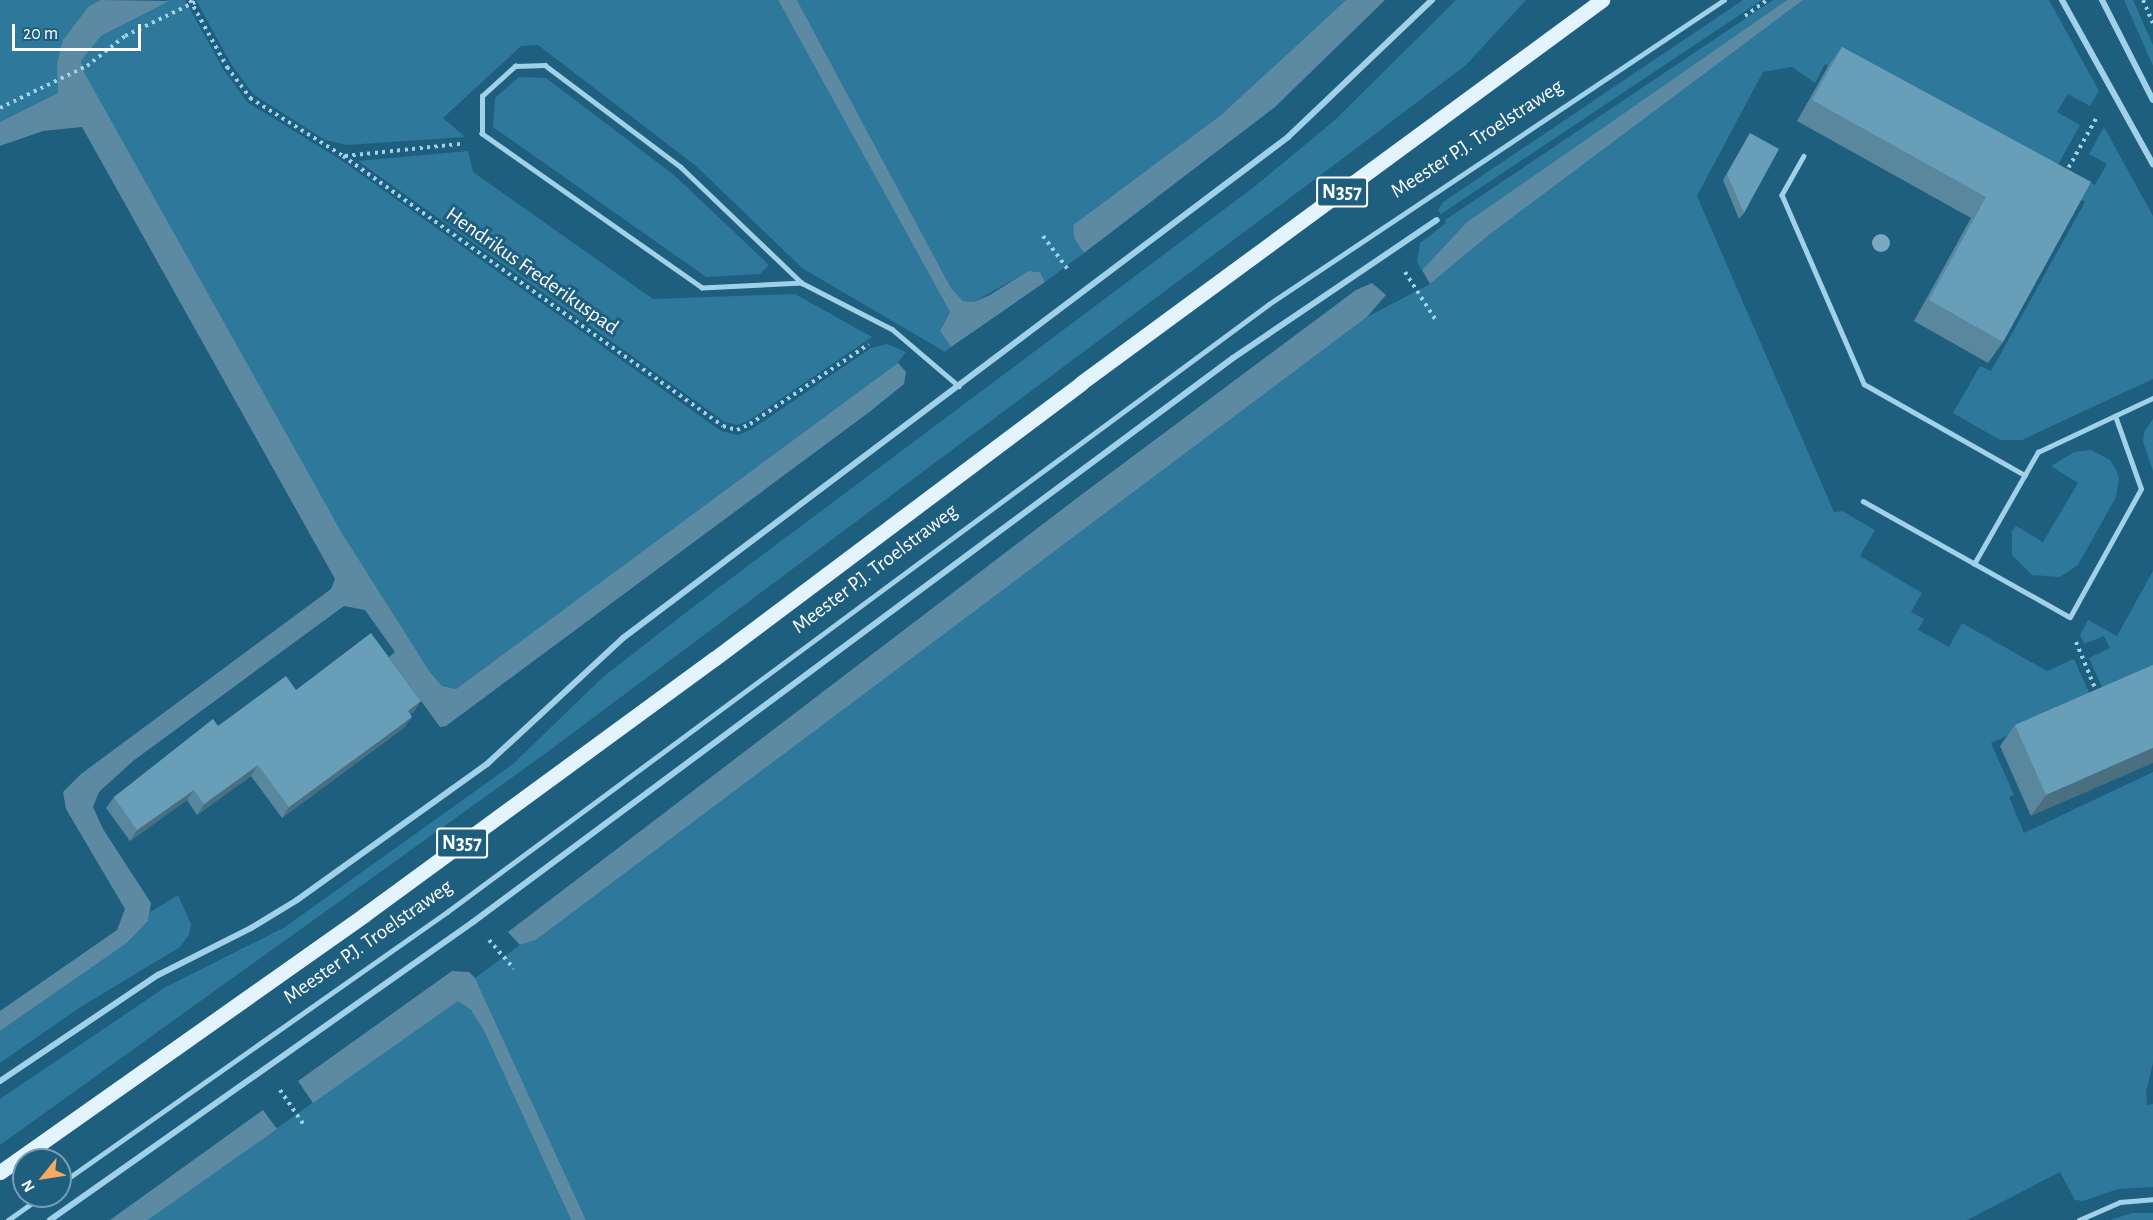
<!DOCTYPE html>
<style>
body{margin:0}
#map{position:relative;width:2153px;height:1220px;overflow:hidden;background:#1e5e7f;font-family:"Alegreya Sans",sans-serif}
div>[style]{position:absolute}
[style*='--x']{left:calc(var(--x)*1px);top:calc(var(--y)*1px);width:calc(var(--w)*1px);rotate:calc(var(--a)*1deg)}
.green>*{inset:0;background:#2d789b}
.water>*{inset:0;background:#5b8aa2}
.path>*{height:4px;margin-top:-2px;transform-origin:0;background:repeating-linear-gradient(90deg,#a1d1e8 0 3px,transparent 0 7.5px)}
.service>*{height:4.5px;margin:-2.25px;padding:0 2.25px;transform-origin:2.25px;border-radius:2.25px;background:#a1d1e8}
.minor>*{height:6px;margin:-3px;padding:0 3px;transform-origin:3px;border-radius:3px;background:#a1d1e8}
.primary>*{height:15px;margin:-7.5px;padding:0 7.5px;transform-origin:7.5px;border-radius:7.5px;background:#e4f4fe}
.trees>*{width:18px;height:18px;margin:-9px;border-radius:50%;background:#7aa9c0}
.wall>*{inset:0;background:#59889e}
.shaded-wall>*{inset:0;background:#496f81}
.building>*{inset:0;background:#689eb8}
span{translate:-50% -50%;white-space:nowrap;text-align:center;line-height:1.15;-webkit-text-stroke:6px #1e5e7f;paint-order:stroke}
.shield-label span{padding:2px 4px;background:#1e5e7f;border:2px solid;border-radius:4px;-webkit-text-stroke-width:0}
.shield-label{font-size:20px;color:#fff;font-weight:700}
.street-label{font-size:21px;color:#fff}
.north{position:absolute;left:12px;top:1148px;width:60px;height:60px;box-sizing:border-box;background:#1e5e7f;border:2px solid #789eb2;border-radius:50%;rotate:240deg;font-size:16px;font-weight:700;line-height:24px;text-align:center;color:#fff}
.north::after{content:'';display:block;margin:auto;width:21px;height:27px;background:#f8a960;clip-path:polygon(50% 0,100% 100%,50% 72%,0 100%)}
.scale{position:absolute;left:12px;top:24px;width:129px;height:27px;box-sizing:border-box;border:3px solid #fff;border-top:0;padding-left:8px;font-size:18px;line-height:21px;white-space:nowrap;color:#fff;-webkit-text-stroke:4px #1e5e7f;paint-order:stroke}
</style>
<div id="map">
<div class="green">
<i style="clip-path:polygon(0 0,101px 0,89px 6px,59px 78px,58px 93px,0 122px)"></i>
<i style="clip-path:polygon(168px 0,185px 0,223px 69px,247px 102px,341px 160px,721px 431px,738px 435px,752px 429px,871px 348px,887px 344px,906px 352px,893px 369px,456px 689px,442px 686px,430px 672px,342px 533px,84px 72px,81px 61px,101px 36px)"></i>
<i style="clip-path:polygon(196px 0,778px 0,950px 312px,940px 331px,951px 347px,945px 352px,802px 268px,696px 166px,538px 45px,521px 46px,443px 118px,465px 137px,347px 145px,325px 140px,253px 94px,231px 64px)"></i>
<i style="clip-path:polygon(797px 0,1346px 0,1221px 115px,1073px 225px,1074px 238px,1084px 253px,1045px 282px,1040px 272px,1028px 271px,974px 302px,963px 301px,951px 288px)"></i>
<i style="clip-path:polygon(1456px 0,1526px 0,1466px 65px,1350px 153px,542px 756px,0 1145px,0 1099px,164px 988px,285px 927px,513px 764px,603px 677px,693px 607px,1254px 187px,1336px 119px)"></i>
<i style="clip-path:polygon(1743px 0,1762px 0,1441px 214px,1438px 210px,1443px 202px)"></i>
<i style="clip-path:polygon(1773px 0,1787px 0,1467px 222px,1422px 270px,1417px 262px,1420px 243px,1446px 223px,1445px 220px)"></i>
<i style="clip-path:polygon(1803px 0,2049px 0,2099px 91px,2090px 106px,2068px 94px,2057px 112px,2080px 125px,2049px 181px,1825px 64px,1815px 83px,1792px 67px,1763px 72px,1697px 196px,1834px 512px,1842px 511px,1875px 530px,1860px 556px,1922px 593px,1911px 612px,1924px 619px,1918px 630px,1949px 647px,1962px 623px,2047px 671px,2074px 659px,2092px 699px,1991px 743px,2014px 795px,2009px 797px,2024px 833px,2153px 772px,2153px 1063px,2146px 1092px,2147px 1105px,2153px 1104px,2153px 1187px,2118px 1189px,2083px 1201px,2075px 1200px,2060px 1172px,1967px 1220px,586px 1220px,475px 978px,520px 945px,536px 940px,1367px 317px,1430px 284px,1489px 235px)"></i>
<i style="clip-path:polygon(2124px 0,2133px 0,2153px 45px,2153px 66px)"></i>
<i style="clip-path:polygon(519px 77px,546px 78px,674px 175px,769px 265px,760px 274px,706px 277px,493px 127px,495px 98px)"></i>
<i style="clip-path:polygon(2104px 127px,2153px 216px,2153px 379px,2022px 440px,2000px 440px,1953px 413px,1980px 366px,1991px 371px,2085px 202px,2068px 192px,2077px 175px,2095px 185px,2107px 164px,2089px 154px)"></i>
<i style="clip-path:polygon(468px 151px,473px 172px,653px 299px,795px 294px,872px 337px,748px 421px,737px 425px,725px 422px,358px 161px)"></i>
<i style="clip-path:polygon(2153px 419px,2153px 471px,2143px 442px,2144px 432px)"></i>
<i style="clip-path:polygon(2091px 450px,2110px 460px,2116px 469px,2119px 478px,2116px 497px,2078px 565px,2060px 577px,2032px 575px,2012px 555px,2012px 531px,2016px 526px,2043px 542px,2078px 483px,2051px 466px,2074px 452px)"></i>
<i style="clip-path:polygon(2153px 571px,2153px 672px,2105px 694px,2089px 658px,2110px 648px,2104px 636px,2084px 644px,2080px 635px,2088px 620px,2117px 636px)"></i>
<i style="clip-path:polygon(178px 895px,191px 924px,189px 935px,180px 947px,79px 1008px,0 1063px,0 1031px,127px 943px,148px 921px,150px 912px)"></i>
<i style="clip-path:polygon(457px 1000px,471px 1010px,484px 1031px,571px 1220px,148px 1220px)"></i>
<i style="clip-path:polygon(2132px 1213px,2153px 1213px,2153px 1220px,2110px 1220px)"></i>
</div>
<div class="water">
<i style="clip-path:polygon(101px 0,169px 1px,101px 36px,81px 61px,84px 72px,342px 533px,430px 672px,442px 686px,456px 689px,898px 363px,906px 372px,904px 384px,868px 413px,446px 726px,440px 727px,389px 657px,395px 652px,365px 610px,344px 606px,133px 761px,99px 792px,93px 807px,103px 829px,151px 903px,148px 921px,127px 943px,0 1031px,0 1011px,117px 930px,125px 909px,66px 809px,63px 792px,81px 774px,331px 589px,335px 579px,82px 127px,43px 131px,0 146px,0 122px,58px 93px,57px 64px,63px 40px,89px 6px)"></i>
<i style="clip-path:polygon(778px 0,797px 0,951px 288px,963px 301px,974px 302px,990px 295px,1028px 271px,1040px 272px,1045px 282px,951px 347px,940px 331px,950px 312px)"></i>
<i style="clip-path:polygon(1346px 0,1385px 0,1275px 107px,1084px 253px,1074px 238px,1073px 225px,1221px 115px)"></i>
<i style="clip-path:polygon(1787px 0,1803px 0,1489px 235px,1430px 284px,1422px 270px,1467px 222px)"></i>
<i style="clip-path:polygon(1372px 283px,1386px 295px,1367px 317px,536px 940px,520px 945px,508px 932px,1081px 495px,1356px 290px)"></i>
<i style="clip-path:polygon(452px 971px,469px 972px,475px 978px,586px 1220px,571px 1220px,484px 1031px,471px 1010px,458px 1001px,313px 1103px,298px 1081px)"></i>
<i style="clip-path:polygon(263px 1110px,277px 1129px,148px 1220px,110px 1220px)"></i>
</div>
<div class="path">
<i style="--x:190;--y:0;--w:77;--a:61.1"></i>
<i style="--x:227;--y:67;--w:39;--a:53"></i>
<i style="--x:250;--y:98;--w:110;--a:31.9"></i>
<i style="--x:343;--y:156;--w:466;--a:35.4"></i>
<i style="--x:723;--y:426;--w:15;--a:16"></i>
<i style="--x:737;--y:430;--w:14;--a:-25"></i>
<i style="--x:750;--y:424;--w:143;--a:-33.9"></i>
<i style="--x:2143;--y:0;--w:25;--a:67"></i>
<i style="--x:1745;--y:16;--w:27;--a:-36"></i>
<i style="--x:0;--y:108;--w:97;--a:-25.8"></i>
<i style="--x:87;--y:66;--w:48;--a:-38.3"></i>
<i style="--x:125;--y:36;--w:82;--a:-25.9"></i>
<i style="--x:345;--y:156;--w:116;--a:-6"></i>
<i style="--x:2065;--y:174;--w:65;--a:-60.7"></i>
<i style="--x:1043;--y:236;--w:44;--a:53.4"></i>
<i style="--x:1405;--y:272;--w:59;--a:57.4"></i>
<i style="--x:2076;--y:642;--w:55;--a:67.6"></i>
<i style="--x:489;--y:940;--w:38;--a:49"></i>
<i style="--x:280;--y:1090;--w:42;--a:55.6"></i>
</div>
<div class="service">
<i style="--x:1804;--y:156;--w:45;--a:119.4"></i>
<i style="--x:1782;--y:195;--w:206;--a:66.5"></i>
<i style="--x:1864;--y:384;--w:185;--a:29.5"></i>
<i style="--x:802;--y:283;--w:100;--a:177.1"></i>
<i style="--x:702;--y:288;--w:269;--a:-145"></i>
<i style="--x:482;--y:134;--w:38;--a:-90"></i>
<i style="--x:482;--y:96;--w:45;--a:-42.3"></i>
<i style="--x:515;--y:66;--w:30;--a:-2"></i>
<i style="--x:545;--y:65;--w:170;--a:36.9"></i>
<i style="--x:681;--y:167;--w:168;--a:43.8"></i>
<i style="--x:802;--y:283;--w:101;--a:27.1"></i>
<i style="--x:892;--y:329;--w:88;--a:40.4"></i>
<i style="--x:1863;--y:501;--w:237;--a:29.3"></i>
<i style="--x:2070;--y:617;--w:146;--a:-61"></i>
<i style="--x:2141;--y:489;--w:77;--a:-109.6"></i>
<i style="--x:1974;--y:564;--w:129;--a:-60.3"></i>
<i style="--x:2038;--y:452;--w:127;--a:-25.2"></i>
<i style="--x:60;--y:1184;--w:473;--a:-35.1"></i>
<i style="--x:447;--y:912;--w:1022;--a:-36.49"></i>
<i style="--x:1269;--y:304;--w:547;--a:-33.75"></i>
<i style="--x:8;--y:1220;--w:42;--a:-35.2"></i>
<i style="--x:2079;--y:1220;--w:45;--a:-23.7"></i>
<i style="--x:2120;--y:1202;--w:33;--a:-5"></i>
</div>
<div class="minor">
<i style="--x:2062;--y:0;--w:188;--a:61"></i>
<i style="--x:2102;--y:0;--w:112;--a:63"></i>
<i style="--x:0;--y:1081;--w:190;--a:-33.9"></i>
<i style="--x:158;--y:975;--w:104;--a:-26.8"></i>
<i style="--x:251;--y:928;--w:54;--a:-31.3"></i>
<i style="--x:297;--y:900;--w:234;--a:-35.6"></i>
<i style="--x:487;--y:764;--w:185;--a:-42.8"></i>
<i style="--x:623;--y:638;--w:833;--a:-36.99"></i>
<i style="--x:1288;--y:137;--w:199;--a:-43.6"></i>
<i style="--x:50;--y:1220;--w:517;--a:-35.16"></i>
<i style="--x:473;--y:922;--w:946;--a:-36.58"></i>
<i style="--x:1233;--y:358;--w:246;--a:-34.1"></i>
</div>
<div class="primary">
<i style="--x:0;--y:1172;--w:446;--a:-35.2"></i>
<i style="--x:364;--y:915;--w:434;--a:-36.2"></i>
<i style="--x:714;--y:659;--w:459;--a:-36.9"></i>
<i style="--x:1081;--y:383;--w:647;--a:-36.32"></i>
</div>
<div class="trees">
<i style="left:1881px;top:243px"></i>
</div>
<div class="wall">
<i style="clip-path:polygon(1842px 47px,2091px 182px,2003px 342px,1988px 363px,1914px 321px,1971px 218px,1797px 121px,1827px 68px)"></i>
<i style="clip-path:polygon(1750px 133px,1744px 213px,1739px 219px,1723px 180px)"></i>
<i style="clip-path:polygon(2153px 665px,2031px 816px,2000px 746px,2015px 725px)"></i>
<i style="clip-path:polygon(296px 690px,414px 712px,410px 714px,405px 727px,282px 818px,251px 776px,197px 815px,187px 800px,130px 841px,106px 808px,114px 797px,218px 726px)"></i>
</div>
<div class="shaded-wall">
<i style="clip-path:polygon(421px 701px,414px 712px,401px 722px,408px 711px)"></i>
<i style="clip-path:polygon(412px 717px,405px 727px,282px 818px,289px 807px)"></i>
<i style="clip-path:polygon(2153px 748px,2153px 763px,2031px 816px,2046px 795px)"></i>
<i style="clip-path:polygon(258px 765px,251px 776px,197px 815px,204px 804px)"></i>
<i style="clip-path:polygon(194px 790px,187px 800px,130px 841px,137px 830px)"></i>
</div>
<div class="building">
<i style="clip-path:polygon(1842px 47px,2091px 182px,2003px 342px,1929px 300px,1986px 197px,1812px 100px)"></i>
<i style="clip-path:polygon(1750px 133px,1779px 149px,1744px 213px,1727px 174px)"></i>
<i style="clip-path:polygon(371px 633px,421px 701px,408px 711px,412px 717px,289px 807px,258px 765px,204px 804px,194px 790px,137px 830px,114px 797px,213px 719px,218px 726px,286px 676px,296px 690px)"></i>
<i style="clip-path:polygon(2153px 665px,2153px 748px,2046px 795px,2015px 725px)"></i>
</div>
<div class="shield-label">
<span style="left:1342px;top:192px">N357</span>
<span style="left:462px;top:843px">N357</span>
</div>
<div class="street-label">
<span style="left:1477px;top:139px;rotate:-33deg">Meester P.J. Troelstraweg</span>
<span style="left:532px;top:271px;rotate:35deg">Hendrikus Frederikuspad</span>
<span style="left:875px;top:569px;rotate:-37deg">Meester P.J. Troelstraweg</span>
<span style="left:368px;top:942px;rotate:-35deg">Meester P.J. Troelstraweg</span>
</div>
<div class="north">N</div>
<div class="scale">20 m</div>
</div>
